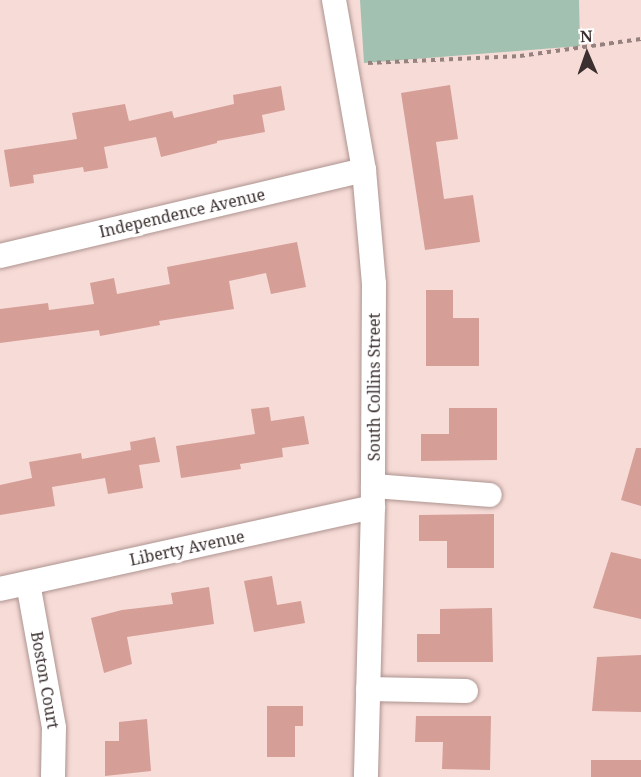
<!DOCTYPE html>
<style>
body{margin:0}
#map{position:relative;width:641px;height:777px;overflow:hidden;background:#f7dbd7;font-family:"Noto Serif",serif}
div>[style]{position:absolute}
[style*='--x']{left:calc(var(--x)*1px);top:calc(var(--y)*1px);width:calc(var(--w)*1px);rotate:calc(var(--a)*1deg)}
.green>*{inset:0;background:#a3c1b0}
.building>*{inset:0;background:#d59e97;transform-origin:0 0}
.path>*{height:4px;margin-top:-2px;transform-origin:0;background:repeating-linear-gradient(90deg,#95827f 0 4.5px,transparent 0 9px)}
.roads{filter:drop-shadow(0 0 2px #ad9490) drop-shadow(0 0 2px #ad9490)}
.minor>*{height:24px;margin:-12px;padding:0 12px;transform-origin:12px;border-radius:12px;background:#fff}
span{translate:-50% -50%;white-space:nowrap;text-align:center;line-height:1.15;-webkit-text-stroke:6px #fff;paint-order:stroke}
.street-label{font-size:16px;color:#3b302f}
.north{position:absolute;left:557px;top:24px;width:60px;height:60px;-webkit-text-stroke:4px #fff;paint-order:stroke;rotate:358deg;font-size:16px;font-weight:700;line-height:24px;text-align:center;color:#3b302f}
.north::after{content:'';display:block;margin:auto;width:21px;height:27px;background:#3b302f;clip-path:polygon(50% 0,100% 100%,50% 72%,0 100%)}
</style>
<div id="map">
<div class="green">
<i style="clip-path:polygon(360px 0,579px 0,580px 46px,364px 63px)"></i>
</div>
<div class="building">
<i style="clip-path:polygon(450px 85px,458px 139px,436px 142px,444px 199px,473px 195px,480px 242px,425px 250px,401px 93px)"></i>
<i style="clip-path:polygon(281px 86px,285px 110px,262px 115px,265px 132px,217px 141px,217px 143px,161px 157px,156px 137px,104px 147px,108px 168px,84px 172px,83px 167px,33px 175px,34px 183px,10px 187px,4px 150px,77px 139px,72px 113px,125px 104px,129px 121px,172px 111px,174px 118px,234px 104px,233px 95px)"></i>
<i style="clip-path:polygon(297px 242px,306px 287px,271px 294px,266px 273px,229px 281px,234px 309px,159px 321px,160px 325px,100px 336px,99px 330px,0 343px,0 309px,48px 303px,49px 310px,94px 304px,90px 283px,114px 278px,117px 294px,170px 284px,167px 267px)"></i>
<i style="clip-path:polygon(426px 290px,453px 290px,453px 318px,479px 318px,479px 366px,426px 366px)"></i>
<i style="clip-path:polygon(269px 407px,271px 421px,304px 416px,309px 444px,282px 448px,283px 457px,240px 464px,241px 469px,181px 478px,176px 446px,255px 434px,251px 409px)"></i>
<i style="clip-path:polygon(449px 408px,497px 408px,497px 460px,421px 461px,421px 434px,449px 434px)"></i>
<i style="clip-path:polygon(155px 437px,160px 462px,139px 465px,143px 488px,108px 494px,105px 478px,52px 487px,55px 506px,0 515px,0 485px,32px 478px,29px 462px,81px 453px,82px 459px,131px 450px,130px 442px)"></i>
<i style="clip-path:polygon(636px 448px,641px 448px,641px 506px,621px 500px)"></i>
<i style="clip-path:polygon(494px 514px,494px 568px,447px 568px,447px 541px,419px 541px,419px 515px)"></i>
<i style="clip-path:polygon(611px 552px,641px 559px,641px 619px,593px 608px)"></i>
<i style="clip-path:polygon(272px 576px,277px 605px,301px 601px,305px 623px,254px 632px,244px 581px)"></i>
<i style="clip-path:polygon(209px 587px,214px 624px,127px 637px,132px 664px,104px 673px,91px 618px,122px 610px,173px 604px,171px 593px)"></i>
<i style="clip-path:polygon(492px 608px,493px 662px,417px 662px,417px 634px,440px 634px,440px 609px)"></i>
<i style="clip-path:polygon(641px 655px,641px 712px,592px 711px,597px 657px)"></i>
<i style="clip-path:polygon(267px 706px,303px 706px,303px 726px,295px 726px,295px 757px,267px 757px)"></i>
<i style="clip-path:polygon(416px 716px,491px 716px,490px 770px,442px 769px,443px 742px,415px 742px)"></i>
<i style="clip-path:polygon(147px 719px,151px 771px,105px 776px,105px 741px,119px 741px,119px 722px)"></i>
<i style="left:591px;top:760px;width:50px;height:17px"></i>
</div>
<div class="path">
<i style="--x:368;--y:63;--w:152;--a:-2.6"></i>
<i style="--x:520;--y:56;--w:122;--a:-8"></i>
</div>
<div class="roads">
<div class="minor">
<i style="--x:334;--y:0;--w:173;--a:80"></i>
<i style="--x:364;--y:170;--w:114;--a:85"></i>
<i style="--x:374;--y:284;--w:223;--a:90.3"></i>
<i style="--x:373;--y:507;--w:270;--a:91.5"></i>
<i style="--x:0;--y:256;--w:374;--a:-13.3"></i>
<i style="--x:373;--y:486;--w:117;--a:4.4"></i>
<i style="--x:28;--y:583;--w:147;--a:79.8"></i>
<i style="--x:54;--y:728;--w:49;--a:91.2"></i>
<i style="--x:0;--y:589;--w:382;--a:-12.4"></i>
<i style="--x:368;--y:689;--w:98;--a:1.2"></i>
</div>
</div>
<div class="street-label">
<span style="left:182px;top:213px;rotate:-13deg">Independence Avenue</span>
<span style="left:374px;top:387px;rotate:-90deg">South Collins Street</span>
<span style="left:187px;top:548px;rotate:-12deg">Liberty Avenue</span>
<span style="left:45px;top:680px;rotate:80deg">Boston Court</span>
</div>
<div class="north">N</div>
</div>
